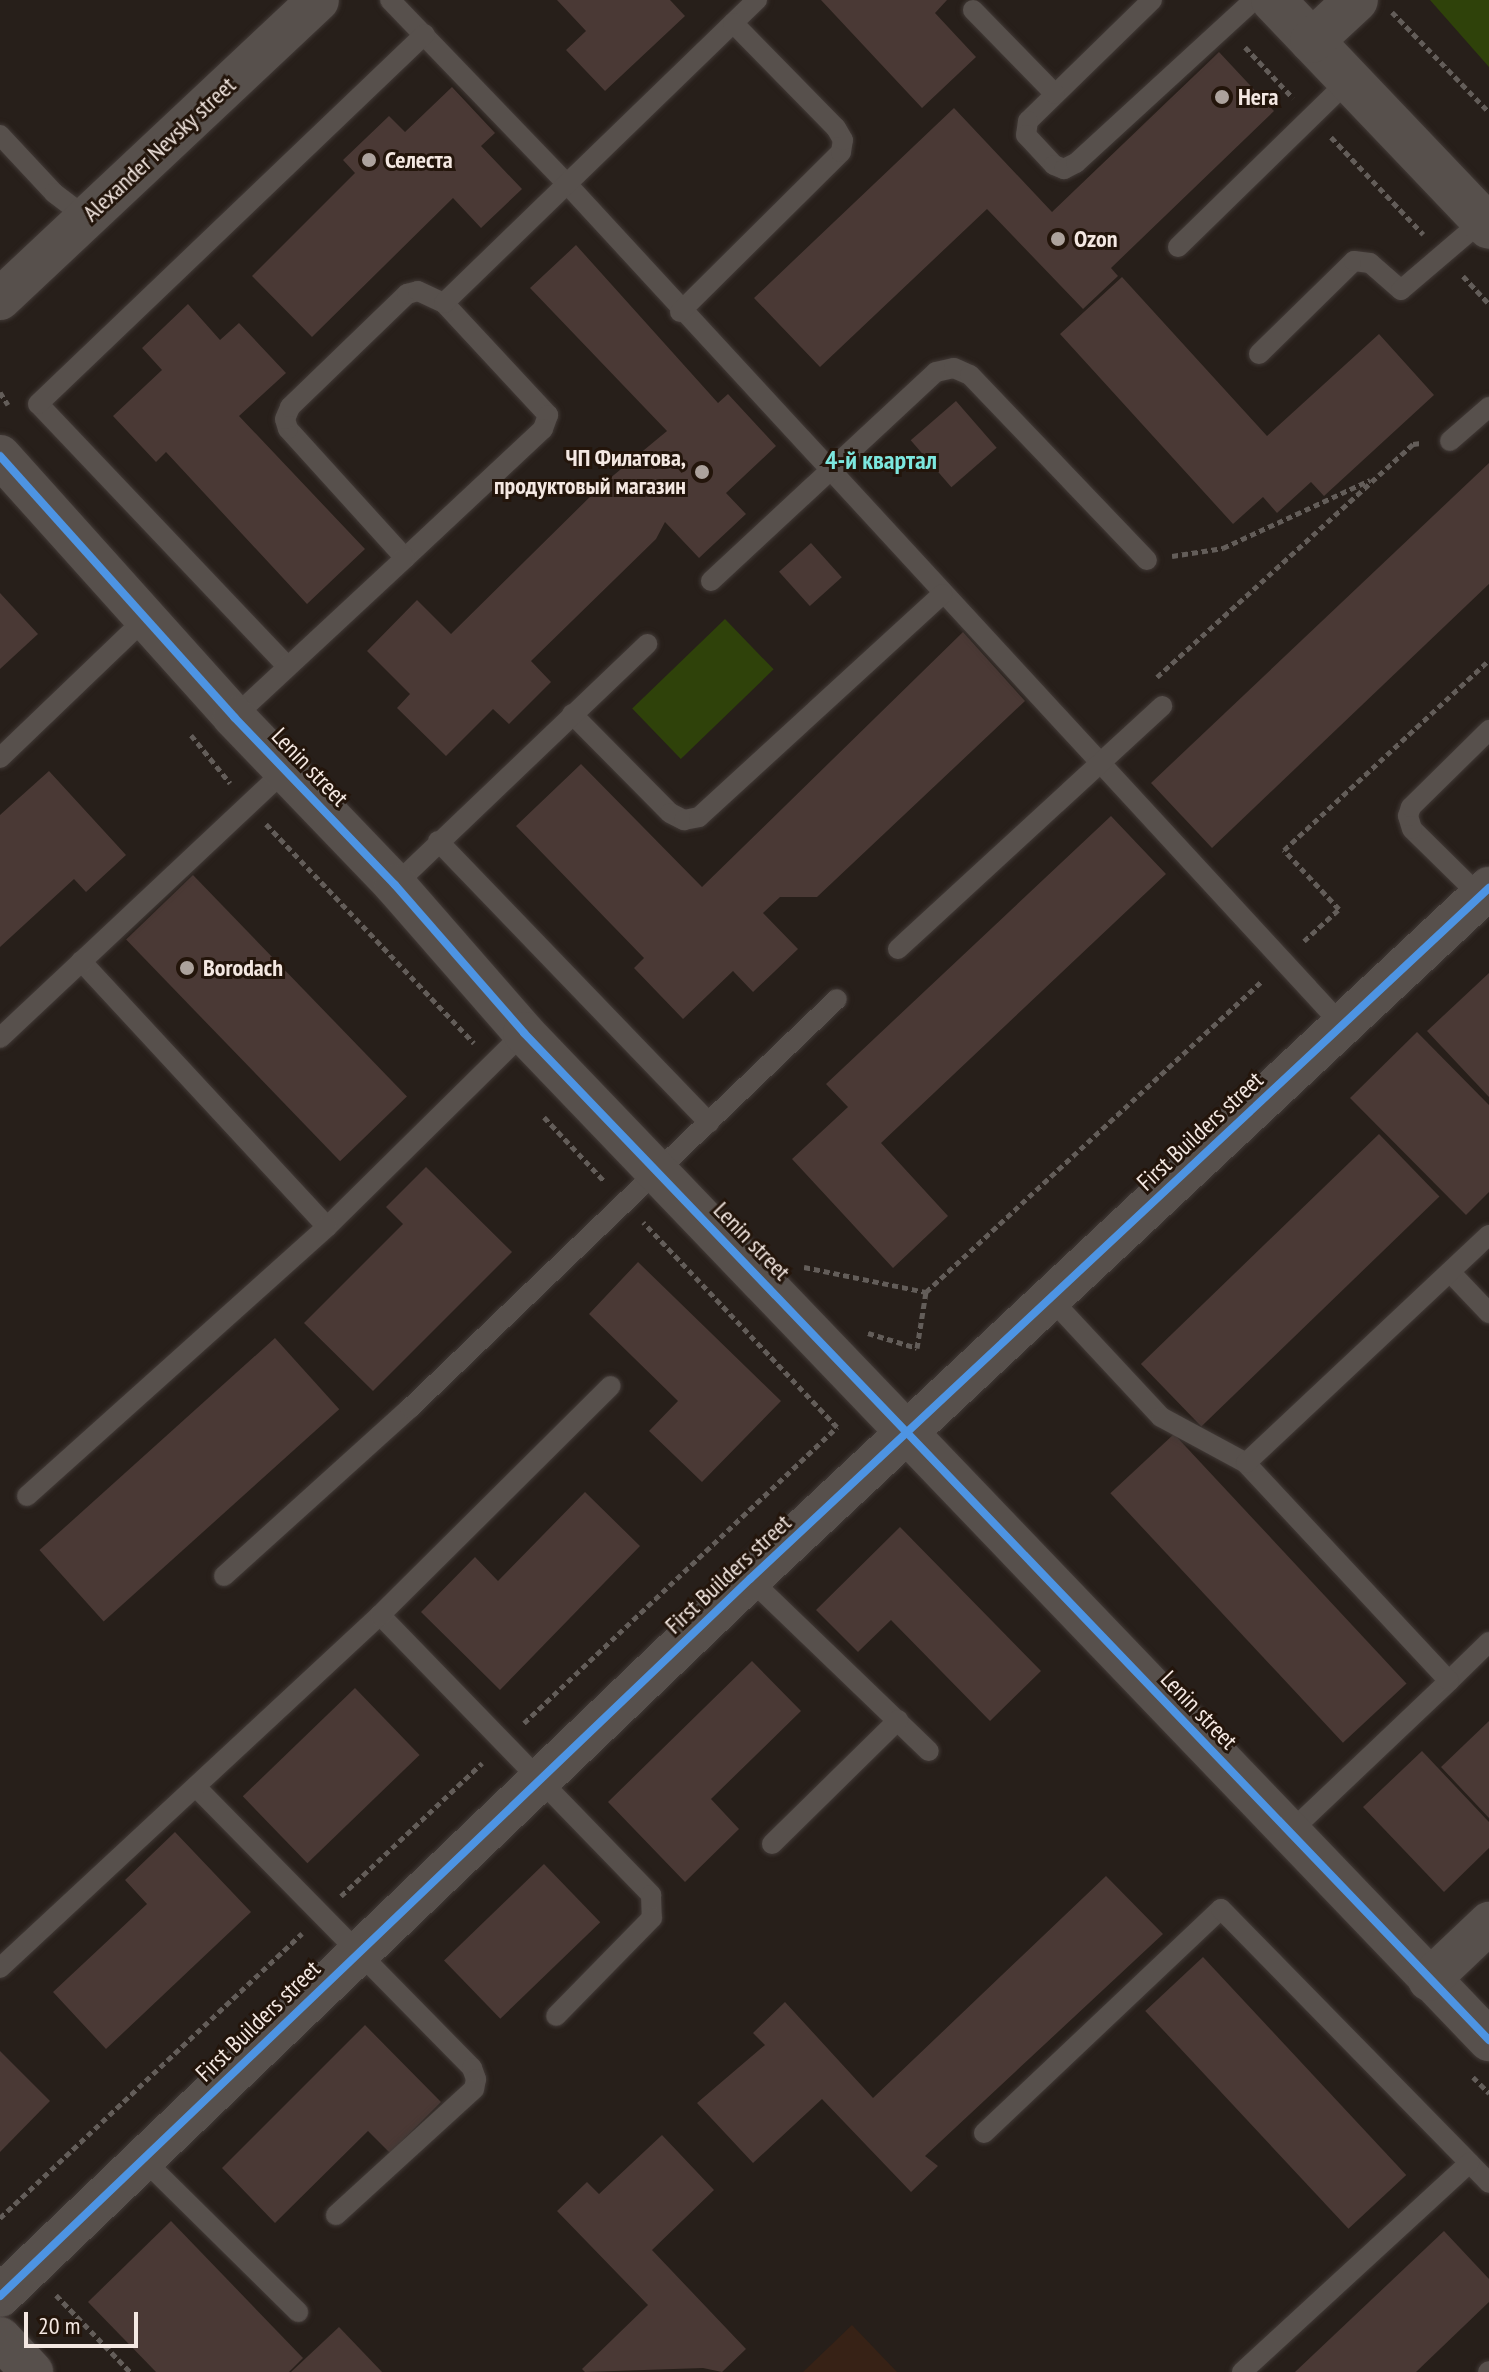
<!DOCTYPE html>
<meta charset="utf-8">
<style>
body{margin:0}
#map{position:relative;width:1489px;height:2372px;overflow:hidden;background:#271f1a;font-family:"PT Sans Narrow",sans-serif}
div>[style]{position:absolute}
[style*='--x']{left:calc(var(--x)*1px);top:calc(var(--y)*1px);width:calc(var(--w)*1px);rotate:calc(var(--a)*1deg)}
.built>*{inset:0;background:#372216}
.green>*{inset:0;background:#2f420a;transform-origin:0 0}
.building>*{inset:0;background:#4a3935;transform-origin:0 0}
.path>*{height:5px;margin-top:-2.5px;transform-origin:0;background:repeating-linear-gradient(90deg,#635d59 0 6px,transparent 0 10px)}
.roads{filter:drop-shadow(0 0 2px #413936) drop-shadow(0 0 2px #413936)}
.service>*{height:20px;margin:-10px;padding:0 10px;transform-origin:10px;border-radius:10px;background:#57504c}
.minor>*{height:42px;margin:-21px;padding:0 21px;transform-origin:21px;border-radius:21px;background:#57504c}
.tertiary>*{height:44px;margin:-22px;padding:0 22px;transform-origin:22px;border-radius:22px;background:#57504c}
.cycleway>*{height:8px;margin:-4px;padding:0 4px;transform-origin:4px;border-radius:4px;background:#4d94e3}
.dots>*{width:22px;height:22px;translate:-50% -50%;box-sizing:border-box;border:4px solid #23150b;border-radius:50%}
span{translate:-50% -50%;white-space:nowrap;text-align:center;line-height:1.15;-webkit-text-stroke:6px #23150b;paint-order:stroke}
.poi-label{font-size:24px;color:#f4e8e2;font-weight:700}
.left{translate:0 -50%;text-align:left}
.right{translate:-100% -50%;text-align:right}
.street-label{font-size:24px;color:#f4e8e2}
.neighbourhood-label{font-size:26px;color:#7ce7df;font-weight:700}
.scale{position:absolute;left:24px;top:2312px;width:114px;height:36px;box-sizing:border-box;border:4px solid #f4e8e2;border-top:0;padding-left:10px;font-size:24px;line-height:28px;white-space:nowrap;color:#f4e8e2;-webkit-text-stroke:6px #23150b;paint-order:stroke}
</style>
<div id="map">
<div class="built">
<i style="clip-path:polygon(852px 2325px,897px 2372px,803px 2372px)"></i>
</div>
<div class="green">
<i style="clip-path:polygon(1430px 0,1489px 0,1489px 67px)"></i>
<i style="left:725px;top:619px;width:70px;height:129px;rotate:46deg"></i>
</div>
<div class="building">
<i style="clip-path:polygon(557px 0,670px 0,685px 16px,605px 91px,566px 50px,586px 31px)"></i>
<i style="clip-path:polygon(821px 0,947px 0,935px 13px,976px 57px,922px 108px)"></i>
<i style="clip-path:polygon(1219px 52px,1274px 111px,1111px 268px,1118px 276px,1083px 309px,987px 209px,820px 367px,754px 298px,954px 108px,1052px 212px)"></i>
<i style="clip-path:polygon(452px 87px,495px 133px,481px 146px,522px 189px,481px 228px,453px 198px,312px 337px,252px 276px,355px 173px,343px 160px,389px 116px,405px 132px)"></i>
<i style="clip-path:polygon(576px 245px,718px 403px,728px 394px,776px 446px,726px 493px,746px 514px,699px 558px,665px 522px,656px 539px,531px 661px,551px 682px,509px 724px,493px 709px,446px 756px,397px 708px,410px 694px,367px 651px,417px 600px,451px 634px,603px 484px,667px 431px,530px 288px)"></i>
<i style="clip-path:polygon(1122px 277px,1267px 436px,1379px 334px,1434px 395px,1324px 496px,1311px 482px,1277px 513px,1263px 497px,1233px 524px,1060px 334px)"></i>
<i style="clip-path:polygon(188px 304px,220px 340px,239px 323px,286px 373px,239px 416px,365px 549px,307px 604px,166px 452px,156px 462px,113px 416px,162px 370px,142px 348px)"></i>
<i style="left:956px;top:401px;width:62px;height:60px;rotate:49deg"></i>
<i style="clip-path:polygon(1489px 463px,1489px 584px,1212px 848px,1151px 783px)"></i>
<i style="left:811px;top:543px;width:46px;height:43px;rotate:48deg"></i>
<i style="clip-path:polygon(0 593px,38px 634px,0 669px)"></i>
<i style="clip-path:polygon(963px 632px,1025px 701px,817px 897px,780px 897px,763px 913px,798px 949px,753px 992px,733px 971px,683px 1019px,634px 968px,644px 958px,516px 826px,581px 764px,702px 887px)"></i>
<i style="clip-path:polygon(49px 771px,126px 855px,86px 892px,74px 879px,0 947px,0 815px)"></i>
<i style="clip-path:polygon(1111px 816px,1166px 874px,881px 1143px,948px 1216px,893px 1268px,792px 1159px,848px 1107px,826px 1084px)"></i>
<i style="left:193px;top:875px;width:308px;height:93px;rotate:46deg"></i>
<i style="clip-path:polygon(1489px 973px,1489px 1097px,1427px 1031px)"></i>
<i style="clip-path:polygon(1417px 1032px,1489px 1105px,1489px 1192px,1466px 1215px,1350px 1098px)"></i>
<i style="left:1379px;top:1134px;width:87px;height:331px;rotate:46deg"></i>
<i style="clip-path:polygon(426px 1167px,512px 1252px,373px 1391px,304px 1323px,403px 1224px,386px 1207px)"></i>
<i style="clip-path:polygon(638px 1262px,781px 1401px,702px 1482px,649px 1431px,678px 1401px,589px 1314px)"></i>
<i style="left:275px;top:1338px;width:96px;height:317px;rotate:48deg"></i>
<i style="left:1174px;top:1434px;width:341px;height:87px;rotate:47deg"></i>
<i style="clip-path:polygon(585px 1492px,640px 1546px,500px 1690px,421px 1612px,475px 1557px,498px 1581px)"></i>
<i style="clip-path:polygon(900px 1527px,1041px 1671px,990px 1721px,891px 1620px,858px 1652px,816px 1610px)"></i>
<i style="clip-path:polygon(752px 1661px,801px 1711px,711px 1799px,739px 1829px,685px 1882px,608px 1802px)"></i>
<i style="left:355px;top:1688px;width:93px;height:156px;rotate:46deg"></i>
<i style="clip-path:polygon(1489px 1721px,1489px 1818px,1441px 1767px)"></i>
<i style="clip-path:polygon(1422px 1751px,1489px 1822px,1489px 1848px,1444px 1892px,1363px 1807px)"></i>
<i style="clip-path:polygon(175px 1832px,251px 1912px,106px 2049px,53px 1992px,147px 1904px,125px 1880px)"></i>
<i style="left:544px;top:1864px;width:81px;height:139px;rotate:46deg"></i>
<i style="clip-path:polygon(1106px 1876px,1163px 1934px,925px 2156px,938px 2166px,911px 2192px,822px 2099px,753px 2163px,697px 2103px,765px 2045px,753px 2033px,785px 2002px,873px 2098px)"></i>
<i style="left:1203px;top:1957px;width:298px;height:79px;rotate:47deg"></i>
<i style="clip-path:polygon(365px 2025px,441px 2102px,390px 2153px,368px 2131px,275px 2223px,222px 2168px)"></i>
<i style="clip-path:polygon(0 2051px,50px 2101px,0 2152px)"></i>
<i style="clip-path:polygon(662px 2135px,714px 2190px,652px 2250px,746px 2349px,722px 2372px,703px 2368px,585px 2372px,582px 2369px,648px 2305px,557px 2211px,587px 2182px,599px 2194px)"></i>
<i style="clip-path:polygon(171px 2221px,303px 2358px,289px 2372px,156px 2372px,88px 2302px)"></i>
<i style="clip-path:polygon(1444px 2231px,1489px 2279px,1489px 2302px,1416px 2372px,1295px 2372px)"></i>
<i style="clip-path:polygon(339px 2327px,382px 2372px,291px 2372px)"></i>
</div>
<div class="path">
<i style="--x:1392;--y:12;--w:139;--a:45.9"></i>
<i style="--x:1245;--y:47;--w:70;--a:46.7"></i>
<i style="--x:1331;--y:137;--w:134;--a:46.5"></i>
<i style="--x:1463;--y:276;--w:38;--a:47"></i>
<i style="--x:0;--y:392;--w:15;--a:58"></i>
<i style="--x:1172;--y:556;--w:52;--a:-8.9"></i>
<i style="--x:1223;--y:548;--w:162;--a:-24.8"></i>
<i style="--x:1157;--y:677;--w:346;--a:-42.3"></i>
<i style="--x:1413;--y:444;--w:8;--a:-7"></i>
<i style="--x:191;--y:735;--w:62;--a:50.9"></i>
<i style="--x:266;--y:824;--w:302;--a:46.5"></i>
<i style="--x:1304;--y:941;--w:47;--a:-42.4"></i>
<i style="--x:1339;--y:909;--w:81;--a:-133"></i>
<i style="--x:1284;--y:850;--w:280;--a:-42.8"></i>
<i style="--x:544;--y:1117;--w:89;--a:46.8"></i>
<i style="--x:804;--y:1267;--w:125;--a:11.6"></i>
<i style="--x:926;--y:1292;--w:458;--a:-42.8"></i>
<i style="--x:868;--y:1333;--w:51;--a:17"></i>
<i style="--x:917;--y:1348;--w:57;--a:-80.9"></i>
<i style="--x:524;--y:1723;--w:431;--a:-43.4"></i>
<i style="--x:837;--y:1427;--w:282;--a:-133.4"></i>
<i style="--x:341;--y:1896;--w:194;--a:-43.3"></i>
<i style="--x:1473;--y:2077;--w:23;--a:45"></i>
<i style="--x:0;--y:2218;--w:415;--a:-43.3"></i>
<i style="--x:56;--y:2295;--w:107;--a:46.1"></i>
</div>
<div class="roads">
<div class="service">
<i style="--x:390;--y:0;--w:257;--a:46.1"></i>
<i style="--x:568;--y:185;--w:1142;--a:47.34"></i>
<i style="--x:1152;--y:0;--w:173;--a:135.7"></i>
<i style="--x:1028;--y:121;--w:14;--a:98"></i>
<i style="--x:1026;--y:135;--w:41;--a:47"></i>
<i style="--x:1054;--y:165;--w:11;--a:22"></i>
<i style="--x:1064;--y:169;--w:13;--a:-27"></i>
<i style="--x:1076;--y:163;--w:241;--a:-42.5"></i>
<i style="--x:973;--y:10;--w:117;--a:45.7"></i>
<i style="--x:0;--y:135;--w:79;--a:47"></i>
<i style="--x:54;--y:193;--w:41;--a:37.1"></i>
<i style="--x:1178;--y:247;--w:239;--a:-44.3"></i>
<i style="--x:444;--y:303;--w:153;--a:47.1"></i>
<i style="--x:548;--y:415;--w:15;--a:110"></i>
<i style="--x:543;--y:429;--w:189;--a:136.9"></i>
<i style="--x:405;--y:558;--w:174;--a:-132.2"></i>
<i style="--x:288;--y:429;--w:10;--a:-107"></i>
<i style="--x:285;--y:419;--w:13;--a:-67"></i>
<i style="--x:290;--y:407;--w:163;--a:-44"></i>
<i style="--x:407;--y:294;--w:11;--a:-15"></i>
<i style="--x:418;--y:291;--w:29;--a:25"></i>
<i style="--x:444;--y:303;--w:436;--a:-44.1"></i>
<i style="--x:680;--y:312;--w:227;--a:-44.8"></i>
<i style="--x:841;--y:152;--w:12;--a:-81"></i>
<i style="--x:843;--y:140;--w:14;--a:-120"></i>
<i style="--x:836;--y:128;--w:147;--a:-134.4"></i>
<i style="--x:1259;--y:354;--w:133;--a:-44.4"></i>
<i style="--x:1354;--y:261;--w:16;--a:7"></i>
<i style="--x:1370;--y:263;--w:41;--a:41.1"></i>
<i style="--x:1401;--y:290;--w:108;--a:-40.5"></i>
<i style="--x:1450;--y:441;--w:52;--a:-41.1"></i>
<i style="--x:711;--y:581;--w:307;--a:-42.9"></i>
<i style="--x:936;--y:372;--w:18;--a:-13"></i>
<i style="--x:954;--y:368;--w:17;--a:24"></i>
<i style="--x:970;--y:375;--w:256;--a:46.3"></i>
<i style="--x:287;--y:666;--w:361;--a:-133.5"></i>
<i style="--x:38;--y:404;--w:535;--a:-43.71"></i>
<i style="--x:572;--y:714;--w:139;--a:45.3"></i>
<i style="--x:670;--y:813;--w:16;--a:27"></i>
<i style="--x:684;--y:820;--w:15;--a:-11"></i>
<i style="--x:699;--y:817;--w:330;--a:-42.5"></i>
<i style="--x:234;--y:717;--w:233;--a:-42.9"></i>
<i style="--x:0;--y:758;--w:199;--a:-43.8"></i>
<i style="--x:438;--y:841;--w:391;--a:46.1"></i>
<i style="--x:395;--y:885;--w:349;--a:-43.7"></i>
<i style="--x:1480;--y:896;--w:95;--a:-135.4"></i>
<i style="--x:1412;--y:829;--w:14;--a:-107"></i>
<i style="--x:1408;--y:816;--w:9;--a:-72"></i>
<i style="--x:1411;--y:807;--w:110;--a:-44.6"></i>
<i style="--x:898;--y:949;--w:359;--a:-42.6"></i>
<i style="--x:81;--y:961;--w:362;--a:47.2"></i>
<i style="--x:327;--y:1227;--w:276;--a:-44.6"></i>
<i style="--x:0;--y:1038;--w:393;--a:-43.2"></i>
<i style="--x:1450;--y:1272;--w:57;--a:46.4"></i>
<i style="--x:1051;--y:1299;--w:161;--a:47"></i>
<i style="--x:1161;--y:1417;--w:97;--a:28.4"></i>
<i style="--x:27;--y:1496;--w:403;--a:-41.9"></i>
<i style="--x:224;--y:1576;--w:251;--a:-42.1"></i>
<i style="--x:410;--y:1408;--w:591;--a:-43.77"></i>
<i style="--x:750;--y:1579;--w:248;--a:43.9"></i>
<i style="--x:380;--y:1615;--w:390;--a:45.9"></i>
<i style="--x:651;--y:1895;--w:23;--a:88"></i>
<i style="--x:652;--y:1918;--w:137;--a:134.4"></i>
<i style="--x:1449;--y:1681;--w:56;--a:-44.3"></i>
<i style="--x:196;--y:1787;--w:394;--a:45.5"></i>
<i style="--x:472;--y:2068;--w:12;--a:70"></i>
<i style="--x:476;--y:2079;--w:10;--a:101"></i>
<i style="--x:474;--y:2089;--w:187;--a:137.6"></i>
<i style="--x:1289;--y:1833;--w:221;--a:-43.5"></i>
<i style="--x:1449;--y:1681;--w:298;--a:-133"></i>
<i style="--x:1246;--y:1463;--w:333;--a:-43.2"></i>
<i style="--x:772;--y:1844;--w:177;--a:-44.5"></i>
<i style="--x:0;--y:1968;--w:519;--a:-42.89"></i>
<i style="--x:380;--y:1615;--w:325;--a:-44.8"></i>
<i style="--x:984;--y:2133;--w:326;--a:-43.4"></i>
<i style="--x:1221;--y:1909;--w:383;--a:45.6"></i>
<i style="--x:143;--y:2159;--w:218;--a:44.6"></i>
<i style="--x:1242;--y:2372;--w:309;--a:-42.6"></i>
<i style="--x:1488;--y:2372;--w:1;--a:-45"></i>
</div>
<div class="minor">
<i style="--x:0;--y:299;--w:436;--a:-43.2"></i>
<i style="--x:0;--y:456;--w:351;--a:48.1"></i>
<i style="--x:234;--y:717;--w:233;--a:46.2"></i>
<i style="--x:395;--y:885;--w:196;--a:48.9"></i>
<i style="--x:524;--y:1033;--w:1395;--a:46.22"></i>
<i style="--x:1429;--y:1980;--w:83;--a:-43.5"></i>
<i style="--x:0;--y:2296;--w:1038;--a:-43.71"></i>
<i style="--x:750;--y:1579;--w:1012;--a:-43.08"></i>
<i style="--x:0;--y:2338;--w:47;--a:46.7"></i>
</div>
<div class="tertiary">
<i style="--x:1273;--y:0;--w:313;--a:46.4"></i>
<i style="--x:1312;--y:41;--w:60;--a:-43"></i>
</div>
</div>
<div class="cycleway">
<i style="--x:0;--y:456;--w:351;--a:48.1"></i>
<i style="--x:234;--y:717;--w:233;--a:46.2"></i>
<i style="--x:395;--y:885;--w:196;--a:48.9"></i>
<i style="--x:524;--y:1033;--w:1395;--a:46.22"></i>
<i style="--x:0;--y:2296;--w:1038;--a:-43.71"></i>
<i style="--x:750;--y:1579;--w:1012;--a:-43.08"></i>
</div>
<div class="dots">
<i style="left:1222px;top:97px;background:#aca29c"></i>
<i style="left:369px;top:160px;background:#aca29c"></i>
<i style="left:1058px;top:239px;background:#aca29c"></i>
<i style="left:702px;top:472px;background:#aca29c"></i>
<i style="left:187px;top:968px;background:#aca29c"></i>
</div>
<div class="poi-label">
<span class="left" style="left:1238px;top:97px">Нега</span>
<span class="left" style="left:385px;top:160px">Селеста</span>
<span class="left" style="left:1074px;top:239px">Ozon</span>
<span class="right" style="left:686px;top:472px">ЧП Филатова,<br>продуктовый магазин</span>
<span class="left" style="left:203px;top:968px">Borodach</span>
</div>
<div class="street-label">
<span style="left:159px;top:149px;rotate:-43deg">Alexander Nevsky street</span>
<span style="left:310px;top:767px;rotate:46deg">Lenin street</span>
<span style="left:1200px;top:1131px;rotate:-43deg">First Builders street</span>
<span style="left:752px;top:1241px;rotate:46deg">Lenin street</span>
<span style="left:728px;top:1574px;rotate:-43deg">First Builders street</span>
<span style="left:1199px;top:1710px;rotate:46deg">Lenin street</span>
<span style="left:258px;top:2021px;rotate:-44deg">First Builders street</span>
</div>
<div class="neighbourhood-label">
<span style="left:881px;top:460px">4-й квартал</span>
</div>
<div class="scale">20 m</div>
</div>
